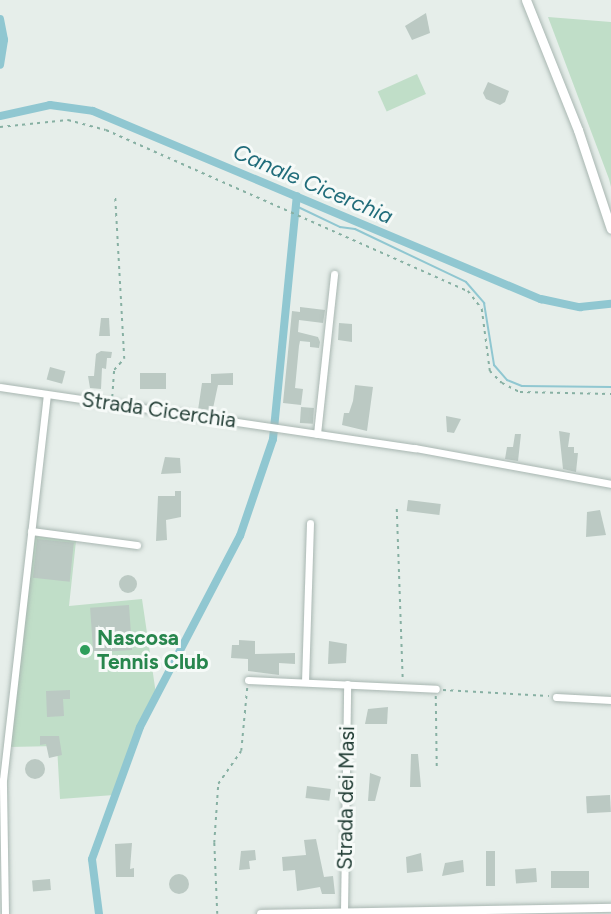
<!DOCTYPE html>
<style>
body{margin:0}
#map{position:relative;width:611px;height:914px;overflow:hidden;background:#e6eeea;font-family:Figtree,sans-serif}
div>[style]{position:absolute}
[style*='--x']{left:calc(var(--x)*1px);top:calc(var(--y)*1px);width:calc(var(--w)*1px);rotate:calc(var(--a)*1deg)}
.green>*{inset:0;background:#c0dec8;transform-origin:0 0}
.stream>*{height:2px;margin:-1px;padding:0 1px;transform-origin:1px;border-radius:1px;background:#90c7d1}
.canal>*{height:8px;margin:-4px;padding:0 4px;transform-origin:4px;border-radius:4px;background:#90c7d1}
.building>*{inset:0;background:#bbc9c3;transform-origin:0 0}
.round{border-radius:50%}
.path>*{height:1.5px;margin-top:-0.75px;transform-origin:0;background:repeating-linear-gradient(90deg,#87b0a3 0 3px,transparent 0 7.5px)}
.roads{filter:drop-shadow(0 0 2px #a8b6b1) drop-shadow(0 0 2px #a8b6b1)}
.minor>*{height:7px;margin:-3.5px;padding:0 3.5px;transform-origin:3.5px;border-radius:3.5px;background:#fff}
.tertiary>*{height:8px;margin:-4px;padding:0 4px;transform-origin:4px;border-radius:4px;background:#fff}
.secondary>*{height:9px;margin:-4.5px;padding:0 4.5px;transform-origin:4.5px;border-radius:4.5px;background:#fff}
.dots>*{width:16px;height:16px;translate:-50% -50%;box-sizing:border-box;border:3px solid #f6faf8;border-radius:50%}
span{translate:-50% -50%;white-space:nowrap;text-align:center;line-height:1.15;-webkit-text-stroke:6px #f6faf8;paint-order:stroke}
.street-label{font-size:21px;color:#254038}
.leisure-label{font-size:21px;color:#27864d;font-weight:700}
.left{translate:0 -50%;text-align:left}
.water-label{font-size:22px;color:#206c7a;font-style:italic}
</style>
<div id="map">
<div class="green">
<i style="clip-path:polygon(548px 17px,611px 22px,611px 187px,609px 179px)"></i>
<i style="left:417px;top:74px;width:22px;height:43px;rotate:66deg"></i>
<i style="clip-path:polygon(33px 536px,76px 541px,69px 606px,142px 599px,156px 694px,139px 727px,114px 795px,60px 799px,57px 746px,9px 747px)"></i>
</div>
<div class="stream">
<i style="--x:296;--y:206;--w:49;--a:25.5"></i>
<i style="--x:340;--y:227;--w:15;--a:8"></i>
<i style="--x:355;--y:229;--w:123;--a:25.5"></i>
<i style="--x:466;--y:282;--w:28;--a:49"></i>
<i style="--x:484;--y:303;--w:63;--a:80.8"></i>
<i style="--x:494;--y:365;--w:20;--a:49"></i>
<i style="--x:507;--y:380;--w:16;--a:22"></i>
<i style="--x:522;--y:386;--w:89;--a:0.6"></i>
</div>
<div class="canal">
<i style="--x:0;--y:19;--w:21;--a:79"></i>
<i style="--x:4;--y:40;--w:25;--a:99"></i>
<i style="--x:0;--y:116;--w:51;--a:-12.4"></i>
<i style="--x:50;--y:105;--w:43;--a:7.9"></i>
<i style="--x:93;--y:111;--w:486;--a:22.8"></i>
<i style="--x:541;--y:299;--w:40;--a:12"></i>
<i style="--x:580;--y:307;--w:31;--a:-6"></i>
<i style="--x:99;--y:914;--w:55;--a:-97.3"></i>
<i style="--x:92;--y:859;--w:140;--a:-70"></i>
<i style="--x:140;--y:727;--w:216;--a:-62.4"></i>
<i style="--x:240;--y:536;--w:102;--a:-71.2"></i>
<i style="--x:273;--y:439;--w:244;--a:-84.4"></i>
</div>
<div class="building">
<i style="clip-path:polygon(426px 13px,430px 33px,412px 40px,405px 26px)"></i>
<i style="clip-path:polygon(488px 82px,509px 91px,505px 102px,500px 105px,486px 99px,483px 93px)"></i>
<i style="clip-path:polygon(300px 307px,325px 310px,323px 323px,299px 320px,298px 332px,318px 337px,320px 342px,319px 348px,310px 347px,310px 342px,300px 341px,299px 346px,295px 388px,303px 389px,301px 405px,283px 403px,292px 311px,300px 312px)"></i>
<i style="clip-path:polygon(101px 318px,109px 318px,110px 336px,99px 336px)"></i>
<i style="clip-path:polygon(339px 323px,352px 324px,352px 342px,338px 340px)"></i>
<i style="clip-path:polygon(101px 351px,112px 352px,111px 358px,107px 358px,106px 369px,102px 368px,101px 389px,90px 388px,88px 376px,94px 376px,96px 354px)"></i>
<i style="left:50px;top:367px;width:16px;height:13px;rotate:15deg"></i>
<i style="left:166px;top:373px;width:16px;height:26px;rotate:90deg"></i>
<i style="clip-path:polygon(233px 373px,233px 385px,218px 385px,212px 413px,198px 410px,202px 383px,211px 383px,211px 374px)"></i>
<i style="clip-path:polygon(355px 385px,373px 387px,367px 431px,342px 425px,344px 413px,349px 413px,353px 401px)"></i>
<i style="left:301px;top:407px;width:13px;height:16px;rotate:4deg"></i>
<i style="clip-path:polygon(446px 416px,461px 419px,454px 433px,447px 432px)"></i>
<i style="clip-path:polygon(559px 431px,570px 433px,568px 447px,574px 447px,574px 453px,578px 453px,576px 472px,563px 469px)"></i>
<i style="clip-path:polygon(515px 434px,521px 434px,518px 461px,505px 459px,507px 447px,513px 447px)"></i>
<i style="clip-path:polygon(165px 457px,180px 458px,181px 473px,161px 474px)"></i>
<i style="clip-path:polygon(175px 491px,181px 491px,181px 517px,166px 520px,167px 540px,156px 541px,158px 496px,175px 496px)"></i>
<i style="left:408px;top:500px;width:33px;height:11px;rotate:7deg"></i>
<i style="clip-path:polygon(600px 510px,606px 535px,586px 537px,587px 512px)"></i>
<i style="left:37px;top:539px;width:37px;height:39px;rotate:6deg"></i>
<i class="round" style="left:119px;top:575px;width:18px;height:18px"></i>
<i style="left:129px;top:605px;width:45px;height:39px;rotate:86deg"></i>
<i style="clip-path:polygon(239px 640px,255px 641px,255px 654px,295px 653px,295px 664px,279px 663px,279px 675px,248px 671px,248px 659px,231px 658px,232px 645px,239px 645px)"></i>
<i style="clip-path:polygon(329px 641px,347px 644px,346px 663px,328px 664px)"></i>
<i style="clip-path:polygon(70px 690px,70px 699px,63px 699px,64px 716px,47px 717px,46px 691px)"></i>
<i style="clip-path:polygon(388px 707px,387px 724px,365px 724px,368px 709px)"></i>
<i style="clip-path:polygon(40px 736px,59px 736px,62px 755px,49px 758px,46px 744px,40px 745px)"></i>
<i style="clip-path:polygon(411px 754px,418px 754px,421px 787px,410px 787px)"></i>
<i class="round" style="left:25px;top:759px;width:20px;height:20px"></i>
<i style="clip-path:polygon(370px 773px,381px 777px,375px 801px,368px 801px)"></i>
<i style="left:307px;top:786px;width:24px;height:12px;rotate:7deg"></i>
<i style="left:610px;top:795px;width:17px;height:24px;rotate:87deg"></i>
<i style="clip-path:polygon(316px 839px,324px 877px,333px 876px,335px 894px,322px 894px,320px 887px,297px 891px,295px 870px,283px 871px,282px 857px,306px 855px,304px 840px)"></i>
<i style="clip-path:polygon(132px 843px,130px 869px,134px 868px,134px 877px,116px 877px,115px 844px)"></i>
<i style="clip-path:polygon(255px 850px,256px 860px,249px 861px,250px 869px,239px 870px,241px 851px)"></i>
<i style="left:486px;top:851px;width:9px;height:35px"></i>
<i style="clip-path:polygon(421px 853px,423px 871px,407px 873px,406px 857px)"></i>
<i style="clip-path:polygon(463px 860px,464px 872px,442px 876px,445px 863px)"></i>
<i style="left:536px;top:868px;width:14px;height:21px;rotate:86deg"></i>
<i style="left:551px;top:871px;width:38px;height:17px"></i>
<i class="round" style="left:169px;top:874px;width:20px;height:20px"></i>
<i style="left:50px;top:879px;width:11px;height:18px;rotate:85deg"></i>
</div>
<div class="path">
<i style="--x:0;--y:127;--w:68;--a:-5.9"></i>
<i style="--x:68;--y:120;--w:39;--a:15"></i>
<i style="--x:106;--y:130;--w:396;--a:24"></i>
<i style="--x:468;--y:291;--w:23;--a:52"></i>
<i style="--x:482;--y:309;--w:63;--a:82.6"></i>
<i style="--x:490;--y:371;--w:17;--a:45"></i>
<i style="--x:502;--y:383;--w:20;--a:27"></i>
<i style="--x:520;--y:392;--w:91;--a:1.3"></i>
<i style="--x:112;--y:397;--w:27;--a:-86"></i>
<i style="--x:114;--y:370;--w:15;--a:-48"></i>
<i style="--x:124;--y:359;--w:163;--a:-93.2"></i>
<i style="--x:397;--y:509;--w:171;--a:88"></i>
<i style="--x:443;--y:690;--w:106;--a:3.2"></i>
<i style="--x:436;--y:696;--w:74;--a:89.2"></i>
<i style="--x:217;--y:914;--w:71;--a:-92.4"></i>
<i style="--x:214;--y:843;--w:59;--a:-86.1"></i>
<i style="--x:218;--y:784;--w:40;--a:-55.1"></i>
<i style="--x:241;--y:751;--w:64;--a:-84.6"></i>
</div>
<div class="roads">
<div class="minor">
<i style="--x:0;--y:387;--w:419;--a:8.4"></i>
<i style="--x:415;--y:448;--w:199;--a:10.4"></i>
<i style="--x:317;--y:434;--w:161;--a:-83.9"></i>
<i style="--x:31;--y:531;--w:107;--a:7.5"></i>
<i style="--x:248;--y:680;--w:188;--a:2.7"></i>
<i style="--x:305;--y:682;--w:159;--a:-88.2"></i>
<i style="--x:556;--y:697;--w:55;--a:3.1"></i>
<i style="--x:344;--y:912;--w:228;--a:-89.2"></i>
<i style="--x:5;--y:914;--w:134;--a:-90.9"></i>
<i style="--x:3;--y:780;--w:388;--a:-83.5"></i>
</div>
<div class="tertiary">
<i style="--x:261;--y:914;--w:350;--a:-1"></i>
</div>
<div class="secondary">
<i style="--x:526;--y:0;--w:140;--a:68.2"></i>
<i style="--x:578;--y:130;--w:104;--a:71.6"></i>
</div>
</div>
<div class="dots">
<i style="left:85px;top:650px;background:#2e9e5b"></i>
</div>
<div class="street-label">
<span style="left:159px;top:410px;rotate:8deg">Strada Cicerchia</span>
<span style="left:346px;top:798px;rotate:-89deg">Strada dei Masi</span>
</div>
<div class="leisure-label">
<span class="left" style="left:97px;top:650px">Nascosa<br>Tennis Club</span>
</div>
<div class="water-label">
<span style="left:313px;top:184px;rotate:23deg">Canale Cicerchia</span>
</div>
</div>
